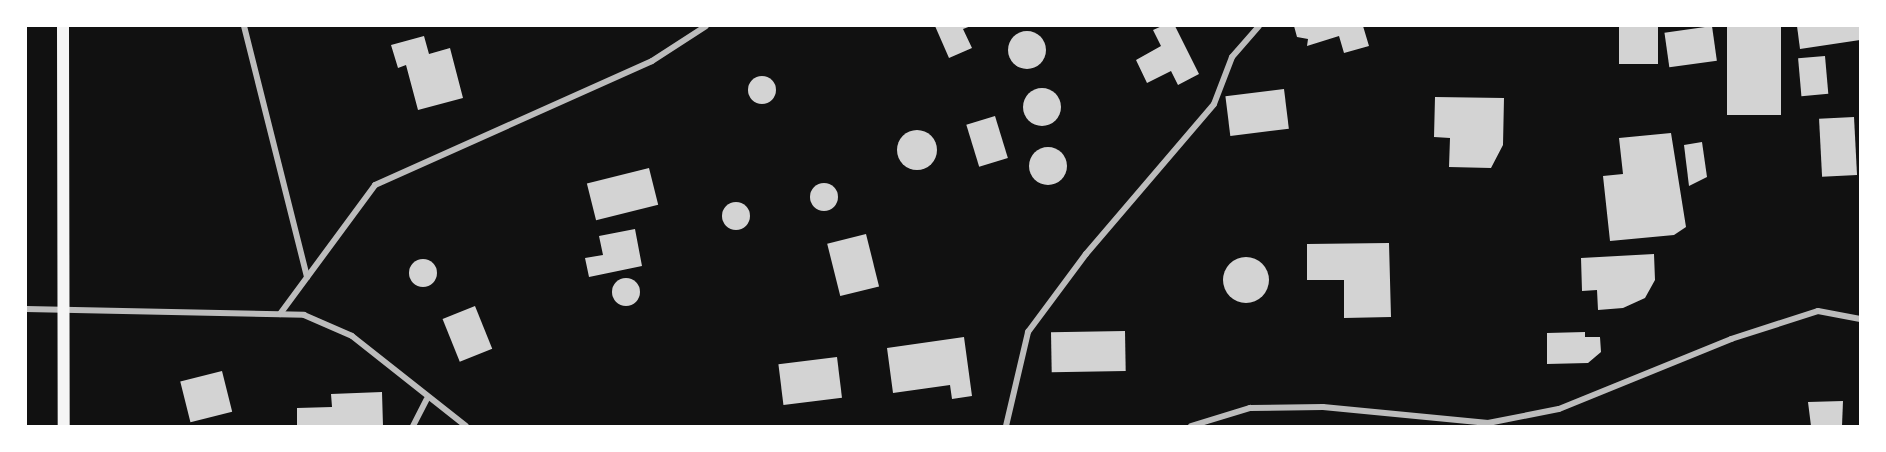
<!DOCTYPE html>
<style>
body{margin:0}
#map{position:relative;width:1886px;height:452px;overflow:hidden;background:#111;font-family:Lato,sans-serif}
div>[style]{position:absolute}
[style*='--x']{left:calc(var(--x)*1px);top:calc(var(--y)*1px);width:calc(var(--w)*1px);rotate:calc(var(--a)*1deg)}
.building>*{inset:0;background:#d3d3d3;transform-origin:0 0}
.round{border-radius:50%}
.minor>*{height:6px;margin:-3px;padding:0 3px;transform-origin:3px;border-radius:3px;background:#bcbcbc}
.secondary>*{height:12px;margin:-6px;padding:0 6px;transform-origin:6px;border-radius:6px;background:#f5f5f5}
span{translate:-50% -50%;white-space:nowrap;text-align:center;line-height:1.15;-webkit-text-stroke:4.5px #fff;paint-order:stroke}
.frame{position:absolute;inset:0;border:27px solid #fff;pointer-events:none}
</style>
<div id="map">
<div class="building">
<i style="clip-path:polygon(935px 26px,971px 26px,963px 29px,972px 48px,949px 58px)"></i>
<i style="clip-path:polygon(1162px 26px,1175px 26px,1199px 74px,1178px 85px,1171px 71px,1147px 83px,1136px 60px,1161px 46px,1153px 30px)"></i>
<i style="clip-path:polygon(1294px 26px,1363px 26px,1369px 46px,1344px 53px,1339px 36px,1307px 46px,1308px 39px,1297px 37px)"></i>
<i style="left:1619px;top:26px;width:39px;height:38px"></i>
<i style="left:1712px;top:26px;width:35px;height:48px;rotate:82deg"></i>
<i style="left:1727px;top:26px;width:54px;height:89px"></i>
<i style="clip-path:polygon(1797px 26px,1860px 26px,1860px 40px,1800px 49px)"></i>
<i class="round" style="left:1008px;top:31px;width:38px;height:38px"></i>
<i style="clip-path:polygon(424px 36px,429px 54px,450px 48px,463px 98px,418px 110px,406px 65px,398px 68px,391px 45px)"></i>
<i style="left:1825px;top:56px;width:38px;height:27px;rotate:85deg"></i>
<i class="round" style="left:748px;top:76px;width:28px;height:28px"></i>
<i class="round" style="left:1023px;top:88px;width:38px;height:38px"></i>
<i style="left:1284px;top:89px;width:40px;height:59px;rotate:83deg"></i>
<i style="clip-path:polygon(1435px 97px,1504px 98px,1503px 145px,1491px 168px,1449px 167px,1450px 138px,1434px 137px)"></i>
<i style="left:995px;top:116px;width:44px;height:30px;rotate:73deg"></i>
<i style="left:1854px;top:117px;width:58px;height:35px;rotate:87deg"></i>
<i class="round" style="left:897px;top:130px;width:40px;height:40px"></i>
<i style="clip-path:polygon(1671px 133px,1686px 227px,1674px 235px,1610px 241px,1603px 176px,1623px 174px,1619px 138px)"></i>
<i style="clip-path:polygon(1702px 142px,1707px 177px,1689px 186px,1684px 145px)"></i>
<i class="round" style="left:1029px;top:147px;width:38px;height:38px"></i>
<i style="left:649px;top:168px;width:38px;height:64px;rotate:76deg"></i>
<i class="round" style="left:810px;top:183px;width:28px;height:28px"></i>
<i class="round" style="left:722px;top:202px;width:28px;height:28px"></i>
<i style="clip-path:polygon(635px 229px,642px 266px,589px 277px,585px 258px,603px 255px,599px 236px)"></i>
<i style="left:866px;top:234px;width:54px;height:40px;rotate:76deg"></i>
<i style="clip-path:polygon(1389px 243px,1391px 317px,1344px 318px,1344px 280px,1307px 280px,1307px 244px)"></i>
<i style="clip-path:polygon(1654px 254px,1655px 280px,1645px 298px,1623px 308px,1598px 310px,1597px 290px,1582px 291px,1581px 258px)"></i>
<i class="round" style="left:1223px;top:257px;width:46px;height:46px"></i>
<i class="round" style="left:409px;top:259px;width:28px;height:28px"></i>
<i class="round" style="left:612px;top:278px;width:28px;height:28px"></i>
<i style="left:475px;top:306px;width:46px;height:35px;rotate:68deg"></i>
<i style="left:1125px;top:331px;width:40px;height:74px;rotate:89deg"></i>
<i style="clip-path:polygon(1585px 332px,1585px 337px,1600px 337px,1601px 352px,1588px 363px,1547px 364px,1547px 333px)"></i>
<i style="clip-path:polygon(964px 337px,972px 396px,952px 399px,950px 385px,893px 393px,887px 348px)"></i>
<i style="left:837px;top:357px;width:41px;height:59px;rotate:83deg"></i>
<i style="left:222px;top:371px;width:42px;height:43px;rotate:76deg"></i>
<i style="clip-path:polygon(382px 392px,383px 426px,297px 426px,297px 408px,332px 407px,331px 394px)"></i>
<i style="clip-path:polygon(1843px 401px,1842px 426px,1811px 426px,1808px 402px)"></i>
</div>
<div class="minor">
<i style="--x:244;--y:26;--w:259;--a:75.9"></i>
<i style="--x:26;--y:309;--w:278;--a:1.2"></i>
<i style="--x:304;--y:315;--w:52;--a:23.6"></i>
<i style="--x:352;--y:336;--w:145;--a:38.3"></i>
<i style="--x:280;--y:314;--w:160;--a:-53.6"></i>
<i style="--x:375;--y:185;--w:303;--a:-24.1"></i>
<i style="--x:652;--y:61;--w:64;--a:-32.9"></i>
<i style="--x:413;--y:426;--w:30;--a:-63"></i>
<i style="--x:1006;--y:426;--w:97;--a:-76.8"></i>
<i style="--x:1028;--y:332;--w:97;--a:-53.4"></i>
<i style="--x:1086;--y:254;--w:197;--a:-49.5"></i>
<i style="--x:1214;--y:104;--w:50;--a:-69"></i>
<i style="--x:1232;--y:57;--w:41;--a:-48.9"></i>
<i style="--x:1191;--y:426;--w:62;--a:-17"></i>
<i style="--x:1250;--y:408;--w:73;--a:-0.8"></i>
<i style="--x:1323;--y:407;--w:166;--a:5.5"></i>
<i style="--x:1488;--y:423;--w:72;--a:-11.2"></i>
<i style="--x:1559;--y:409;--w:186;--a:-22.1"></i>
<i style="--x:1731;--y:339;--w:91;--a:-17.8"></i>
<i style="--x:1818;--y:311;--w:43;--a:10.8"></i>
</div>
<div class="secondary">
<i style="--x:63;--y:26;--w:400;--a:89.9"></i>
</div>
<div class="frame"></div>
</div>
